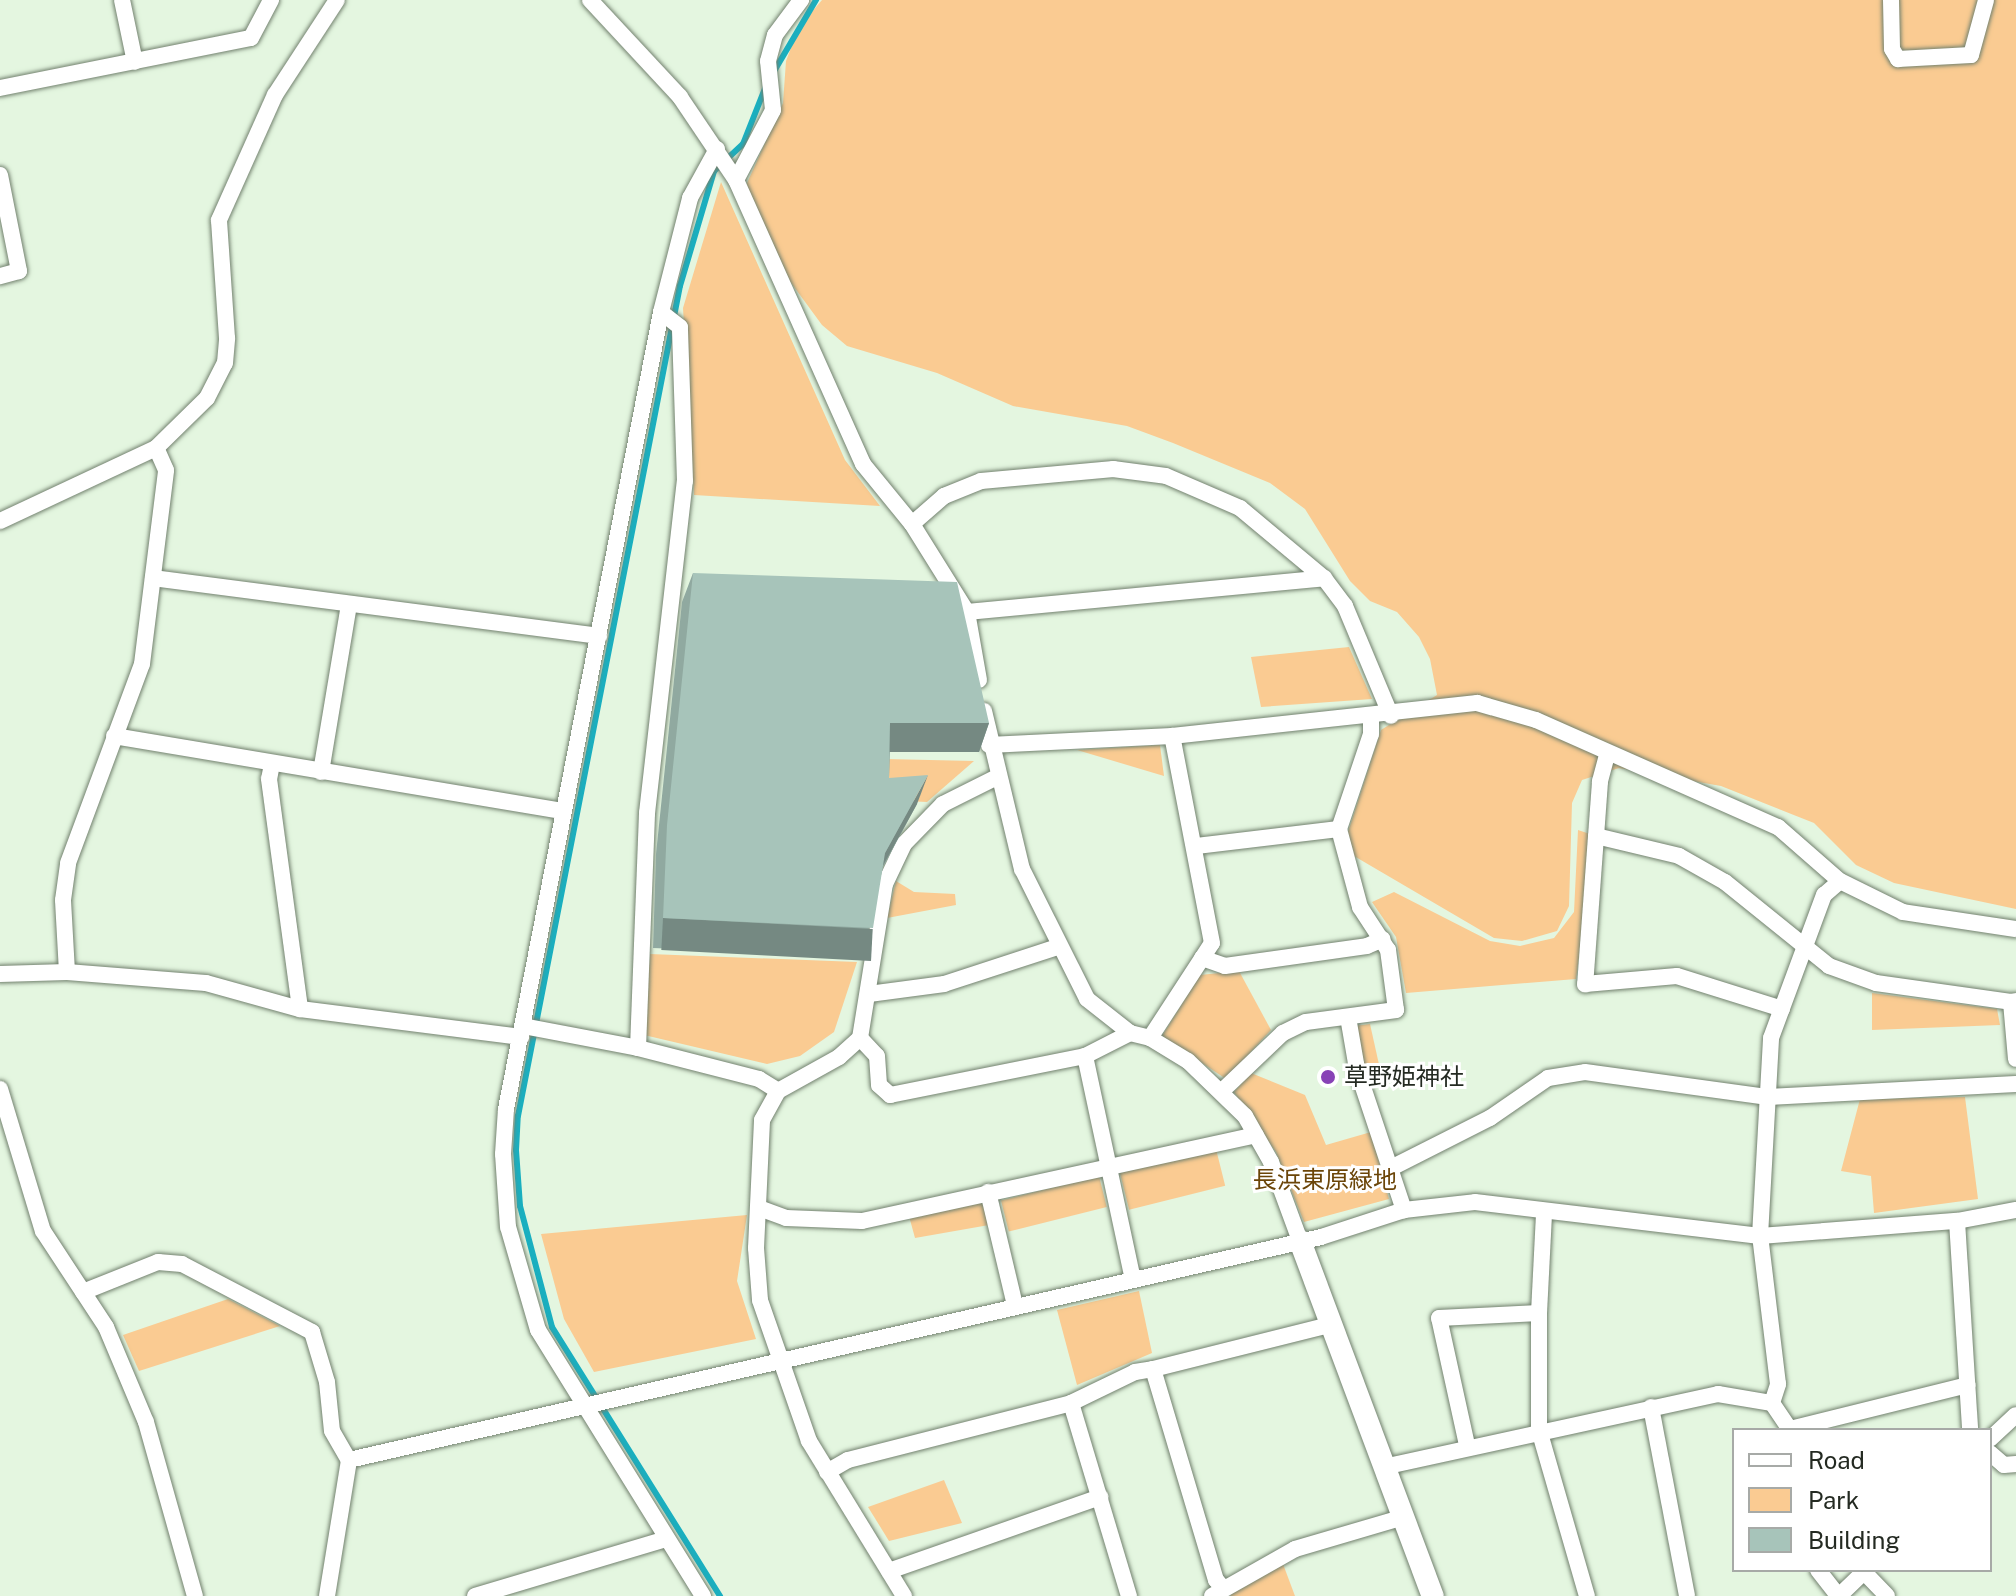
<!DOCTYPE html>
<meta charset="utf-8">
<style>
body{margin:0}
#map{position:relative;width:2016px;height:1596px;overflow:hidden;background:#e4f6e0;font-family:"Public Sans","Noto Sans JP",sans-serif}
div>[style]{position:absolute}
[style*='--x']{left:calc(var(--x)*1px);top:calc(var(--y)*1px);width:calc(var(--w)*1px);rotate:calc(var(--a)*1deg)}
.green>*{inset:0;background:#facb92;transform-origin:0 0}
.stream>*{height:6px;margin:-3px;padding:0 3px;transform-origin:3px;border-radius:3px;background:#1aafc0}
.roads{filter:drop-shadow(0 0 2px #72816e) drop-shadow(0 0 2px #72816e)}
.minor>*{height:16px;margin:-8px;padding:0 8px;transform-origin:8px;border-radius:8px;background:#fff}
.tertiary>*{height:22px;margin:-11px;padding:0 11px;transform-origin:11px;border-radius:11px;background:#fff}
.wall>*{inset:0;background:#90a9a0}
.shaded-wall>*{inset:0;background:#758982;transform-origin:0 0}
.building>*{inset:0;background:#a7c4ba}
.dots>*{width:22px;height:22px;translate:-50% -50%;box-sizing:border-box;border:4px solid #fff;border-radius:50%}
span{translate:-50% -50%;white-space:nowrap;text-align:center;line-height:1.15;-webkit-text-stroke:6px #fff;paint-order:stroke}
.poi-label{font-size:24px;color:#242a22}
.left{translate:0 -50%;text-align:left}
.park-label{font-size:24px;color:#6b4508}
.legend{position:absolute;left:1732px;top:1428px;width:260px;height:144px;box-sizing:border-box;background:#fff;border:2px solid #a7aaa7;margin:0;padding:10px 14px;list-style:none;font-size:24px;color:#242a22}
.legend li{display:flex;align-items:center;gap:16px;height:40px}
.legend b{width:40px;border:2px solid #a7aaa7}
</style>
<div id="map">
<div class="green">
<i style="clip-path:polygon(822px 0,2016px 0,2016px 909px,1894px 883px,1856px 865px,1814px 823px,1721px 786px,1619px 768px,1582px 780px,1572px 803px,1569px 906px,1557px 931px,1522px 941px,1494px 938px,1354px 856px,1348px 832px,1381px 730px,1437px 695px,1430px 659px,1419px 637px,1397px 612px,1370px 601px,1350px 581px,1305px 509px,1270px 483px,1173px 443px,1127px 426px,1013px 406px,937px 373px,847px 346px,822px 325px,767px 250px,743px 192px,783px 103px,786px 61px,799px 27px)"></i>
<i style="clip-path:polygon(721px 182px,845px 460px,880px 506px,694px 495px,683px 308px)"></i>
<i style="clip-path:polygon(1349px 647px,1372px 699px,1261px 707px,1251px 657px)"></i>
<i style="clip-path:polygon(1160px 745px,1164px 776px,1077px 750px)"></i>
<i style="clip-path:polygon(885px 759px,974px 761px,927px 802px,883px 800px)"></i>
<i style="clip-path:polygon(1578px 830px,1596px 836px,1576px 979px,1406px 993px,1396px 937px,1372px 902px,1394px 892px,1490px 941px,1520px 946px,1554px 938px,1574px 912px)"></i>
<i style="clip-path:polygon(896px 881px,914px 892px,955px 894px,956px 905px,887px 918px)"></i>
<i style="clip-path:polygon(650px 954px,857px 962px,834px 1032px,800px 1056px,767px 1064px,644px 1035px)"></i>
<i style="clip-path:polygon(1239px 971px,1271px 1030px,1226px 1079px,1162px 1036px,1200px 975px)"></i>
<i style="clip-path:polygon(1872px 993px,1997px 1009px,2000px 1025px,1872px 1030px)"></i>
<i style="clip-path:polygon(1370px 1024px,1380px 1069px,1366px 1074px,1354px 1026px)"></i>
<i style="clip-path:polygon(1251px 1073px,1305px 1095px,1326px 1145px,1371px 1132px,1389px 1199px,1304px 1222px,1276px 1152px,1234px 1092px)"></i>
<i style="clip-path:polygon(1965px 1097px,1978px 1199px,1874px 1213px,1871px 1176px,1841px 1171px,1860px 1099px)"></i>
<i style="left:1216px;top:1149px;width:38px;height:99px;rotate:76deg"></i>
<i style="left:1099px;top:1176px;width:32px;height:101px;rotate:76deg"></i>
<i style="clip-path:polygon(973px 1201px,984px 1204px,989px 1225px,915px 1238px,909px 1216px)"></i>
<i style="clip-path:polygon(747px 1215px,737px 1281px,756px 1339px,594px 1372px,564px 1319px,541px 1234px)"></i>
<i style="clip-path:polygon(1139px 1291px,1152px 1353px,1077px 1385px,1057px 1310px)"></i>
<i style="clip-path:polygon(228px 1299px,280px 1326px,139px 1371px,123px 1335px)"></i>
<i style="clip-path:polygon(944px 1480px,962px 1523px,889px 1541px,868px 1507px)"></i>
<i style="clip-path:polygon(1283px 1564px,1295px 1596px,1231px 1596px,1230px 1593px)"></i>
</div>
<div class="stream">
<i style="--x:773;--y:73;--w:85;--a:-59.5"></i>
<i style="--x:720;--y:1596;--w:317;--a:-122"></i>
<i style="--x:552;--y:1327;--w:125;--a:-104.8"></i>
<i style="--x:520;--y:1206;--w:56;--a:-94.1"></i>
<i style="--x:516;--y:1150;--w:34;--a:-87"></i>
<i style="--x:518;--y:1116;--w:846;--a:-78.96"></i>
<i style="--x:680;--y:286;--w:120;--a:-73.5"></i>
<i style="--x:714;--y:171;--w:40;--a:-43"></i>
<i style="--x:743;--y:144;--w:62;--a:-68.4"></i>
</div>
<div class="roads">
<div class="minor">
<i style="--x:122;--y:0;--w:63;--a:78.2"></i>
<i style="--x:590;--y:0;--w:132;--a:47.1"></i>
<i style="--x:680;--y:97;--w:100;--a:56"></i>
<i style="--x:736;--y:180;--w:311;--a:65.9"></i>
<i style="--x:863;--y:464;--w:77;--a:50.8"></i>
<i style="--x:912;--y:524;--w:104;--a:58"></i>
<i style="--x:967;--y:612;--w:69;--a:80"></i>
<i style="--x:1891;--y:0;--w:49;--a:88.8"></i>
<i style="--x:1892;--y:49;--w:12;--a:59"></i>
<i style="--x:1898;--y:59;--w:73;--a:-3.1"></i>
<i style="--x:1971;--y:55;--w:57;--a:-74.7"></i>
<i style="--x:0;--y:88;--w:256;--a:-11.3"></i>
<i style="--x:251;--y:38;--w:43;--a:-62.2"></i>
<i style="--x:0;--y:175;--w:98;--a:78.8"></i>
<i style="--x:19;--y:271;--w:20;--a:165"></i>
<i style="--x:736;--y:180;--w:79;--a:-62.1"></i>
<i style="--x:773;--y:110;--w:49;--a:-95.8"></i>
<i style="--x:768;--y:61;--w:27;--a:-75"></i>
<i style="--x:775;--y:35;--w:44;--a:-53.4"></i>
<i style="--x:0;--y:521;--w:172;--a:-25.1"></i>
<i style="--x:156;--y:448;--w:71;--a:-44.4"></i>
<i style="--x:207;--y:398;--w:39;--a:-63"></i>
<i style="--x:225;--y:363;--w:25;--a:-85"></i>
<i style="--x:227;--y:338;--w:118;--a:-93.9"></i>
<i style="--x:219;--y:220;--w:137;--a:-65.9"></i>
<i style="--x:275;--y:95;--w:113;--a:-56.9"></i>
<i style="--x:912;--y:524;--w:43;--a:-41.2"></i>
<i style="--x:944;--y:496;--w:40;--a:-22"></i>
<i style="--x:981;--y:481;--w:133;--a:-5.2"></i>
<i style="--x:1113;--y:469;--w:53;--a:7.5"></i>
<i style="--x:1166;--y:476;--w:81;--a:23.4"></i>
<i style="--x:1240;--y:508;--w:109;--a:39.8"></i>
<i style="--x:1324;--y:578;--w:35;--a:53"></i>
<i style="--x:1345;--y:606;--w:119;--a:67.3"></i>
<i style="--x:153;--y:578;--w:450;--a:7.4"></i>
<i style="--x:967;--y:612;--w:359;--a:-5.4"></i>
<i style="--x:984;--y:711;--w:163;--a:76.5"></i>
<i style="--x:1022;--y:869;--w:145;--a:63.4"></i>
<i style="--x:1087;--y:999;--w:55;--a:38.3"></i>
<i style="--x:1130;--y:1033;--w:21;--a:14"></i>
<i style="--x:1150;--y:1038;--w:44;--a:31.2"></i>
<i style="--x:1188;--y:1061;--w:79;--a:44"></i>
<i style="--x:1245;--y:1116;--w:53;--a:60.5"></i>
<i style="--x:1271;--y:1162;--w:84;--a:69.8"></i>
<i style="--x:114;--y:736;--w:456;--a:9.5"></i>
<i style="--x:989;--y:745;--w:183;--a:-2.8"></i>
<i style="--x:1172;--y:736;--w:307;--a:-6.2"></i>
<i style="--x:1477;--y:703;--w:61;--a:16.1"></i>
<i style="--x:1536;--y:720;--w:265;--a:23.9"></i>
<i style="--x:1778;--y:827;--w:82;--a:41.1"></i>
<i style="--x:1840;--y:881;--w:70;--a:26.2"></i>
<i style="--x:1903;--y:912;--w:114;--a:8.6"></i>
<i style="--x:1607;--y:755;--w:28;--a:105"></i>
<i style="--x:1600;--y:782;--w:203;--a:94.2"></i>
<i style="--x:1585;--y:984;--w:92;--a:-5"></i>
<i style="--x:1677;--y:976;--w:110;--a:17.4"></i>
<i style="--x:272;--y:764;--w:15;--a:101"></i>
<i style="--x:269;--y:779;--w:232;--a:82.3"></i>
<i style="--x:321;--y:772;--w:170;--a:-80.5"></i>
<i style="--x:1596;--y:836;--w:85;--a:13.5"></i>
<i style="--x:1679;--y:856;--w:53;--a:29.5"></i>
<i style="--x:1725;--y:882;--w:134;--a:38.9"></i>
<i style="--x:1829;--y:966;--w:50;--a:19.9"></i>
<i style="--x:1876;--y:983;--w:136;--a:8"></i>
<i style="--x:1196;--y:846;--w:144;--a:-6.8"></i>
<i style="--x:1339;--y:829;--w:100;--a:-71.4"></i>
<i style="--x:1371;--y:734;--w:16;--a:-90"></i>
<i style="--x:1202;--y:958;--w:24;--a:19"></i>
<i style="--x:1225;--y:966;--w:143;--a:-8"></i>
<i style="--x:1367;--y:946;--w:17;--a:-24"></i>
<i style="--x:67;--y:972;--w:72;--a:-93.2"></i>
<i style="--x:63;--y:900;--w:37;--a:-82"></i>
<i style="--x:68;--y:863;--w:212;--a:-69.6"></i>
<i style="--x:142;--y:664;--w:195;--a:-82.9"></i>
<i style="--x:166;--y:470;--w:24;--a:-114"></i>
<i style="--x:0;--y:974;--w:67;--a:-1.7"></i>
<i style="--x:67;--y:972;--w:139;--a:4.5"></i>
<i style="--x:206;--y:983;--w:98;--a:15.5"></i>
<i style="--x:300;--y:1009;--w:223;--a:7.2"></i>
<i style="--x:869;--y:994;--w:76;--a:-7.6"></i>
<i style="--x:944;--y:984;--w:119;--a:-18.1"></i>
<i style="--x:2016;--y:1001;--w:5;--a:169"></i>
<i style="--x:2011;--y:1002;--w:57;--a:85"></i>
<i style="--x:1348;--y:1017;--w:53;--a:80.2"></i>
<i style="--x:1357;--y:1069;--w:149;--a:71.6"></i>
<i style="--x:523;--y:1026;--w:117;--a:10.8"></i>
<i style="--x:638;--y:1048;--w:125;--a:14.4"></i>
<i style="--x:759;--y:1079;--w:22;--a:32"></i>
<i style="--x:860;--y:1038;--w:25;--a:47"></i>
<i style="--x:877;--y:1056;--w:29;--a:86"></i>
<i style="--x:879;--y:1085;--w:15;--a:42"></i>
<i style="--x:890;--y:1095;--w:199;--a:-11.3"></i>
<i style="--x:1085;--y:1056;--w:51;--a:-27.1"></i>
<i style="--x:1150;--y:1038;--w:113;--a:-56.9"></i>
<i style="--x:1212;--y:943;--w:211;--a:-100.9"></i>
<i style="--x:638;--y:1048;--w:235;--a:-87.8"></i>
<i style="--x:647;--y:813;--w:334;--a:-83.5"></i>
<i style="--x:685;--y:481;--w:154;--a:-91.9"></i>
<i style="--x:680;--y:327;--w:24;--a:-142"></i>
<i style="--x:1085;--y:1056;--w:228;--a:77.9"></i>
<i style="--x:0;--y:1089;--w:148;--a:73.2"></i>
<i style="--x:43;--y:1231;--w:115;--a:56.7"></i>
<i style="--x:106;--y:1327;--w:103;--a:67.2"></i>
<i style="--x:146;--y:1422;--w:181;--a:74.3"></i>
<i style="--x:1222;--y:1091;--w:84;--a:-43.6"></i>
<i style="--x:1283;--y:1033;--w:25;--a:-26"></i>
<i style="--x:1306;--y:1022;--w:91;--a:-7.6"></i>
<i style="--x:1396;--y:1010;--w:61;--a:-97.6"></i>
<i style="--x:1388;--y:950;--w:51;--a:-123.1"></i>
<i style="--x:1360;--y:907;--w:81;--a:-105.1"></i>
<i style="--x:1391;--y:1168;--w:111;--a:-26.8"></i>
<i style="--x:1490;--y:1118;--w:70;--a:-34.6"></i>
<i style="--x:1548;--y:1078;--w:37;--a:-9"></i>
<i style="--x:1585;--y:1072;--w:185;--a:7.8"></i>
<i style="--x:1768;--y:1097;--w:248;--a:-3"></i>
<i style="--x:988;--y:1192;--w:116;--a:76.6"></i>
<i style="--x:759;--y:1208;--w:29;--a:20"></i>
<i style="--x:786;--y:1218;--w:76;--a:2.3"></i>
<i style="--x:862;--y:1221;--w:403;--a:-12.3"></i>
<i style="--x:1957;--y:1221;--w:209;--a:86.4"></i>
<i style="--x:83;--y:1292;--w:81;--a:-21.8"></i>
<i style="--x:158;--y:1262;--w:24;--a:5"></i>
<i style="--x:182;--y:1264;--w:147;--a:27.6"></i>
<i style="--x:312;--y:1332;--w:52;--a:73.3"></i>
<i style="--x:327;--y:1382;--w:49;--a:84.2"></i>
<i style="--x:332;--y:1431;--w:34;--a:60"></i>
<i style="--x:1539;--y:1313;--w:99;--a:-87.1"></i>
<i style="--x:1153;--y:1369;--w:186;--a:-14"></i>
<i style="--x:1071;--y:1403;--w:71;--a:-25.8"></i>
<i style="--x:1135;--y:1372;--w:18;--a:-9"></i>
<i style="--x:1153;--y:1369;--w:220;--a:73.4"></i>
<i style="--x:1216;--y:1580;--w:11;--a:49"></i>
<i style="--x:1772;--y:1403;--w:20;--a:-72"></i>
<i style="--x:1778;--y:1384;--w:149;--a:-96.9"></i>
<i style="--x:1760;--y:1236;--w:198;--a:-86.8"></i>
<i style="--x:1771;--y:1038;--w:153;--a:-69.7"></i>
<i style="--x:1824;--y:895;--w:21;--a:-41"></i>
<i style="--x:1651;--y:1407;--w:192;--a:79.2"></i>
<i style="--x:1790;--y:1429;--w:183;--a:-13.9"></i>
<i style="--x:1990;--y:1439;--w:35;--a:-43"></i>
<i style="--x:1467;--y:1445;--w:130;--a:-102.4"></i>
<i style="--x:1439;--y:1318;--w:100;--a:-2.9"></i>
<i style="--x:1539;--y:1313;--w:117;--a:90"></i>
<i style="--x:1539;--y:1430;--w:173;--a:73.9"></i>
<i style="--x:1990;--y:1453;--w:18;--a:41"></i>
<i style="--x:2004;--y:1465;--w:12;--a:-5"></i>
<i style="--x:1388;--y:1466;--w:338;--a:-12.3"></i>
<i style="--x:1718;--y:1394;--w:55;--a:9.5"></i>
<i style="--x:1772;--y:1403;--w:32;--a:56"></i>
<i style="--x:827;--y:1472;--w:24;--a:-30"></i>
<i style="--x:848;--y:1460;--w:230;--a:-14.3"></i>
<i style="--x:1071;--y:1403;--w:202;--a:73.3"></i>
<i style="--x:1818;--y:1570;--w:33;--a:52"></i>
<i style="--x:889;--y:1571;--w:224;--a:-19.3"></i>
<i style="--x:1864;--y:1572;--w:33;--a:46"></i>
<i style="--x:327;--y:1596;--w:138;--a:-80.8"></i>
<i style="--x:349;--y:1460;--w:997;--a:-12.92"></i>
<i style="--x:1321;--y:1237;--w:87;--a:-18"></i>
<i style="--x:1404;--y:1210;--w:71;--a:-6.4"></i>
<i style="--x:1475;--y:1202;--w:287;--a:6.8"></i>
<i style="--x:1760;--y:1236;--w:198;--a:-4.4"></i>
<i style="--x:1957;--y:1221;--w:60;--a:-10.6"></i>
<i style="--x:475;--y:1596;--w:199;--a:-16.6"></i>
<i style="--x:703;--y:1596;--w:313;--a:-121.8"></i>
<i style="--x:538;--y:1330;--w:107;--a:-106.2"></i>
<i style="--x:508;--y:1227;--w:73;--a:-93.9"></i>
<i style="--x:503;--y:1154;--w:45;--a:-86.2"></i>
<i style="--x:506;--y:1109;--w:812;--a:-78.99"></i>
<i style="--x:661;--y:312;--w:118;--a:-75.7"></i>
<i style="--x:690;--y:198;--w:56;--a:-61.1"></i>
<i style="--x:904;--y:1596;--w:182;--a:-121.5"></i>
<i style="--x:809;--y:1441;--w:149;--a:-109.2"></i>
<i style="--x:760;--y:1300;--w:52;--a:-94.4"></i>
<i style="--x:756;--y:1248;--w:128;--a:-87.3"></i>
<i style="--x:762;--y:1120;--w:33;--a:-61"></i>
<i style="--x:778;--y:1091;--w:70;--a:-29.1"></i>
<i style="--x:839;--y:1057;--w:28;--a:-42"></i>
<i style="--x:860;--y:1038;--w:156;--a:-80.8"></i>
<i style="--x:885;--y:884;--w:44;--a:-64.6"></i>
<i style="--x:904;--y:844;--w:56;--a:-45.7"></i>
<i style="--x:943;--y:804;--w:60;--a:-26.6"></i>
<i style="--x:1212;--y:1596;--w:95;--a:-29.5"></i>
<i style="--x:1295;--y:1549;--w:114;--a:-16.4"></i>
<i style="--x:1839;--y:1596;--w:37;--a:-44"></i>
</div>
<div class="tertiary">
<i style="--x:1300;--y:1241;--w:379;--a:69.5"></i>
</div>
</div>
<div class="wall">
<i style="clip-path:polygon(693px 573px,989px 723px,979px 752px,890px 752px,889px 778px,917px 804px,883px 867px,862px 957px,653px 948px,656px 854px,682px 602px)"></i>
</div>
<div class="shaded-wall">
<i style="clip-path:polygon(890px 723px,989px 723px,979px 752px,880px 752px)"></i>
<i style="clip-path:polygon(928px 775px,917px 804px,874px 882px,885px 853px)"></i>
<i style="left:663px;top:918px;width:210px;height:32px;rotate:3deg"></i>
</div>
<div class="building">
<i style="clip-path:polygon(693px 573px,957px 582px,989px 723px,890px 723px,889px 778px,928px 775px,885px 853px,873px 928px,663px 918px,667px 825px)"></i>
</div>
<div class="dots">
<i style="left:1328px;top:1077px;background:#8842b6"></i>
</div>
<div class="poi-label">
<span class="left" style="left:1344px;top:1077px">草野姫神社</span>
</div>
<div class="park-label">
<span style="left:1325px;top:1180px">長浜東原緑地</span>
</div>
<ul class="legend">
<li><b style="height:10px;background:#fff"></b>Road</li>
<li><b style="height:22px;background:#facb92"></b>Park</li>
<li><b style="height:22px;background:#a7c4ba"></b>Building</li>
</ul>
</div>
